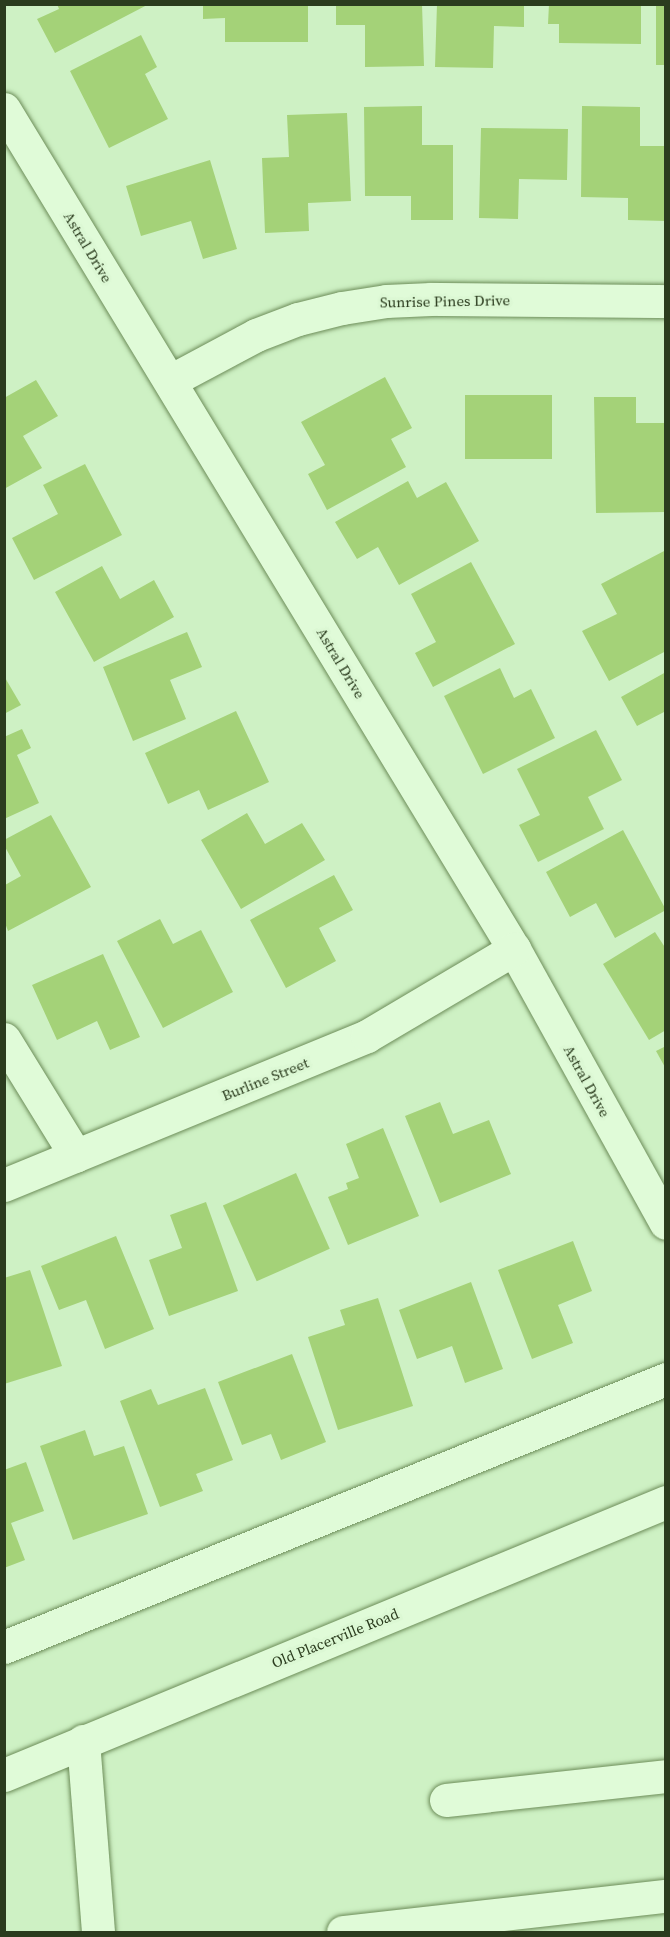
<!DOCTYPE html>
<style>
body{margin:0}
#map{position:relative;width:670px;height:1937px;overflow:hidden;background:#cef1c4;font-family:"Source Serif 4",serif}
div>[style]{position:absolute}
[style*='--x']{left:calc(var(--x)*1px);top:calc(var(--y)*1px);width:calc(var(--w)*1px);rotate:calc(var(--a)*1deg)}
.building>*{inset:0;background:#a4d278;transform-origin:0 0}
.roads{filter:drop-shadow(0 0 2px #6d8d59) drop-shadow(0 0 2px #6d8d59)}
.minor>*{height:33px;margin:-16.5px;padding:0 16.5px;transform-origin:16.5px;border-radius:16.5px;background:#e0fbd8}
span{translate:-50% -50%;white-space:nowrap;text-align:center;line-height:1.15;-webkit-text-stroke:6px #dcf8d4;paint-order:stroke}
.street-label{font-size:15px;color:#2b3c1e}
.frame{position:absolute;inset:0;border:6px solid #2b3c1e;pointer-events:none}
</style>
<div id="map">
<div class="building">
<i style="clip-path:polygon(57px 4px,149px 4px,55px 53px,37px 19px,59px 9px)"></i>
<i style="clip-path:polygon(203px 4px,308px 4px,308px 42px,225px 42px,225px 18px,203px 19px)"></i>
<i style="clip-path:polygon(336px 4px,422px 4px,424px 66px,365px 67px,365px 25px,336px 25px)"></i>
<i style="clip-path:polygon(437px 4px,524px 4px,524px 27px,494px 26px,493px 68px,435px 67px)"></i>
<i style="clip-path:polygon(549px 4px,641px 4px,641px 44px,559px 43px,559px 24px,548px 24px)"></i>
<i style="left:656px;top:4px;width:10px;height:61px"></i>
<i style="clip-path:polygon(141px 35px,157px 67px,145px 74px,168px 119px,109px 148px,70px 71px)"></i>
<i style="clip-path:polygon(422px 106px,422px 145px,453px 145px,453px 220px,411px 220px,411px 196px,365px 196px,364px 107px)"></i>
<i style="clip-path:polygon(582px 106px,640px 107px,640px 146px,666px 146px,666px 221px,628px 220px,628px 198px,581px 197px)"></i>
<i style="clip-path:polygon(347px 113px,351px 201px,308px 203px,309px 231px,265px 233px,262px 158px,289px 157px,287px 115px)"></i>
<i style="clip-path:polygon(481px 128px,568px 129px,567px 180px,519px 179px,518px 219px,479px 218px)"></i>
<i style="clip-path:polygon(210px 160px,237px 249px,203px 259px,191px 221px,141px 236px,126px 186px)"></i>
<i style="clip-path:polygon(385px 377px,412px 428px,391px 439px,406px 467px,327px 510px,308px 474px,325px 465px,301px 422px)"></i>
<i style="clip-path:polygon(36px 380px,58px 416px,23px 436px,42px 468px,4px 489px,4px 398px)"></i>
<i style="left:465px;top:395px;width:87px;height:64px"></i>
<i style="clip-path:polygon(594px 397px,636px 397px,636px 423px,666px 423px,666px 512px,596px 513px)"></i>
<i style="clip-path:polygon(85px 464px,122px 535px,34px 580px,12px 538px,58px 514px,43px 485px)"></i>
<i style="clip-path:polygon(408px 481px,417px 498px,446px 482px,479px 541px,399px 585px,378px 547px,357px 559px,335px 522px)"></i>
<i style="clip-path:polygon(666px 550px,666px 651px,609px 681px,582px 631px,617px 614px,601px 584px)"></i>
<i style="clip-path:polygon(471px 562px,515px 644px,433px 687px,415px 653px,436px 642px,411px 594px)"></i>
<i style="clip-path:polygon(102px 566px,120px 599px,154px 580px,174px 617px,94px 662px,55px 592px)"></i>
<i style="clip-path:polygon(187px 632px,202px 667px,170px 680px,186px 719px,133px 741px,103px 667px)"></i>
<i style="clip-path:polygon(500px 668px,514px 698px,531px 689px,555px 738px,483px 774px,444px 696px)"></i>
<i style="clip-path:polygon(666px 672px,666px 715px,664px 712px,637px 726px,621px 697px)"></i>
<i style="clip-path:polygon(4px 676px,21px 705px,4px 714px)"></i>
<i style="clip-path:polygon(236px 711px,269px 782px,208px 810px,199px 790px,168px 804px,145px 753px)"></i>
<i style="clip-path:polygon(22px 729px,31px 748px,17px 755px,39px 803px,4px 819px,4px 737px)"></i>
<i style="clip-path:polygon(596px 730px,622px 780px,588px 797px,604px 829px,538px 862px,519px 825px,540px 815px,517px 769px)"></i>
<i style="clip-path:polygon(247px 813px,265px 844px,302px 823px,325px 860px,241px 909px,201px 840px)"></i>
<i style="clip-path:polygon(51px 815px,91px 887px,8px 931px,5px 923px,5px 885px,21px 876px,4px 845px,4px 840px)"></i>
<i style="clip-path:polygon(623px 830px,666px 910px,615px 938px,596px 903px,570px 917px,546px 872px)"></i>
<i style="clip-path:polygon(334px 875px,353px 910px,319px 928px,336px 961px,286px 988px,250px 920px)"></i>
<i style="clip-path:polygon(160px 919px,173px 944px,201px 930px,233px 992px,163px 1028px,117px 941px)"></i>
<i style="clip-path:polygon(655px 932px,666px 949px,666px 1030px,649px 1040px,603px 964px)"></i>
<i style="clip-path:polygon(103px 954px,140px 1037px,110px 1050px,97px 1021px,57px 1040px,32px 985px)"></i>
<i style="clip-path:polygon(666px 1046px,666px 1069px,656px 1051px)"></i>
<i style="clip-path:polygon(440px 1102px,453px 1134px,489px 1120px,511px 1174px,440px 1203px,405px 1116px)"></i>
<i style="clip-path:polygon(383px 1128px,419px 1216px,348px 1245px,328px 1197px,348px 1189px,346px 1183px,359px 1178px,346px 1144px)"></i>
<i style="left:296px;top:1173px;width:83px;height:80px;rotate:66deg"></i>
<i style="clip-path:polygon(206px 1202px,238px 1291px,169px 1316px,149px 1260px,182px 1248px,170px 1215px)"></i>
<i style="clip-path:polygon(116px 1236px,154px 1329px,105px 1349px,86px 1300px,59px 1310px,41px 1266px)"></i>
<i style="clip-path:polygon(573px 1241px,592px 1291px,558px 1305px,573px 1343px,532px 1359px,498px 1270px)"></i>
<i style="clip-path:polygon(30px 1270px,62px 1366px,4px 1384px,4px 1278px)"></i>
<i style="clip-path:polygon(471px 1282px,503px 1369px,465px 1383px,452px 1346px,417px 1359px,399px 1310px)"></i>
<i style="clip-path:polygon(378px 1298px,413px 1406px,338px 1430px,308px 1337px,345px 1325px,340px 1310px)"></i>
<i style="clip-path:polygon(292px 1354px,326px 1442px,281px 1460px,271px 1434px,242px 1445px,218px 1382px)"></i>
<i style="clip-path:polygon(205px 1388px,233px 1460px,196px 1474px,203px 1491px,160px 1507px,120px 1401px,151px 1389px,158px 1405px)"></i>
<i style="clip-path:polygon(85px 1430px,94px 1456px,124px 1446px,148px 1514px,73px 1540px,40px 1446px)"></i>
<i style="clip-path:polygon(26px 1462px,44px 1511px,11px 1523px,25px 1560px,4px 1568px,4px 1470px)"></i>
</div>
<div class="roads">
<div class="minor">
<i style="--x:4;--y:109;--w:983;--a:58.74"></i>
<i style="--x:514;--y:949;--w:313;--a:61"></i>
<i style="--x:170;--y:381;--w:98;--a:-28.1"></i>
<i style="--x:256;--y:335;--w:45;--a:-20.9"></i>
<i style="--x:298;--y:319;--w:45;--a:-14"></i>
<i style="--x:342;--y:308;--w:45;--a:-9"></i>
<i style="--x:386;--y:301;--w:45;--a:-2.5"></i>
<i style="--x:431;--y:299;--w:235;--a:0.5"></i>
<i style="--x:4;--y:1039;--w:137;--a:58.4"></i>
<i style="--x:4;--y:1185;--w:392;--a:-22.3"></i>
<i style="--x:367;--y:1036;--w:171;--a:-30.6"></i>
<i style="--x:4;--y:1647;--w:714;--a:-22.04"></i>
<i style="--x:83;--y:1741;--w:192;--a:85.5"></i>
<i style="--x:4;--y:1775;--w:716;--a:-22.41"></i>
<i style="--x:446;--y:1800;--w:221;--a:-6.2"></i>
<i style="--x:343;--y:1932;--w:325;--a:-6.4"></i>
</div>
</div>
<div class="street-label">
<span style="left:88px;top:247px;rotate:59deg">Astral Drive</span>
<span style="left:445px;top:301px;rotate:-1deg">Sunrise Pines Drive</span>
<span style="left:341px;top:663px;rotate:59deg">Astral Drive</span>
<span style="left:265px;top:1079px;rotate:-22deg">Burline Street</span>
<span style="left:587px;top:1081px;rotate:61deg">Astral Drive</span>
<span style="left:335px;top:1638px;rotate:-22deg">Old Placerville Road</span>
</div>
<div class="frame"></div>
</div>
